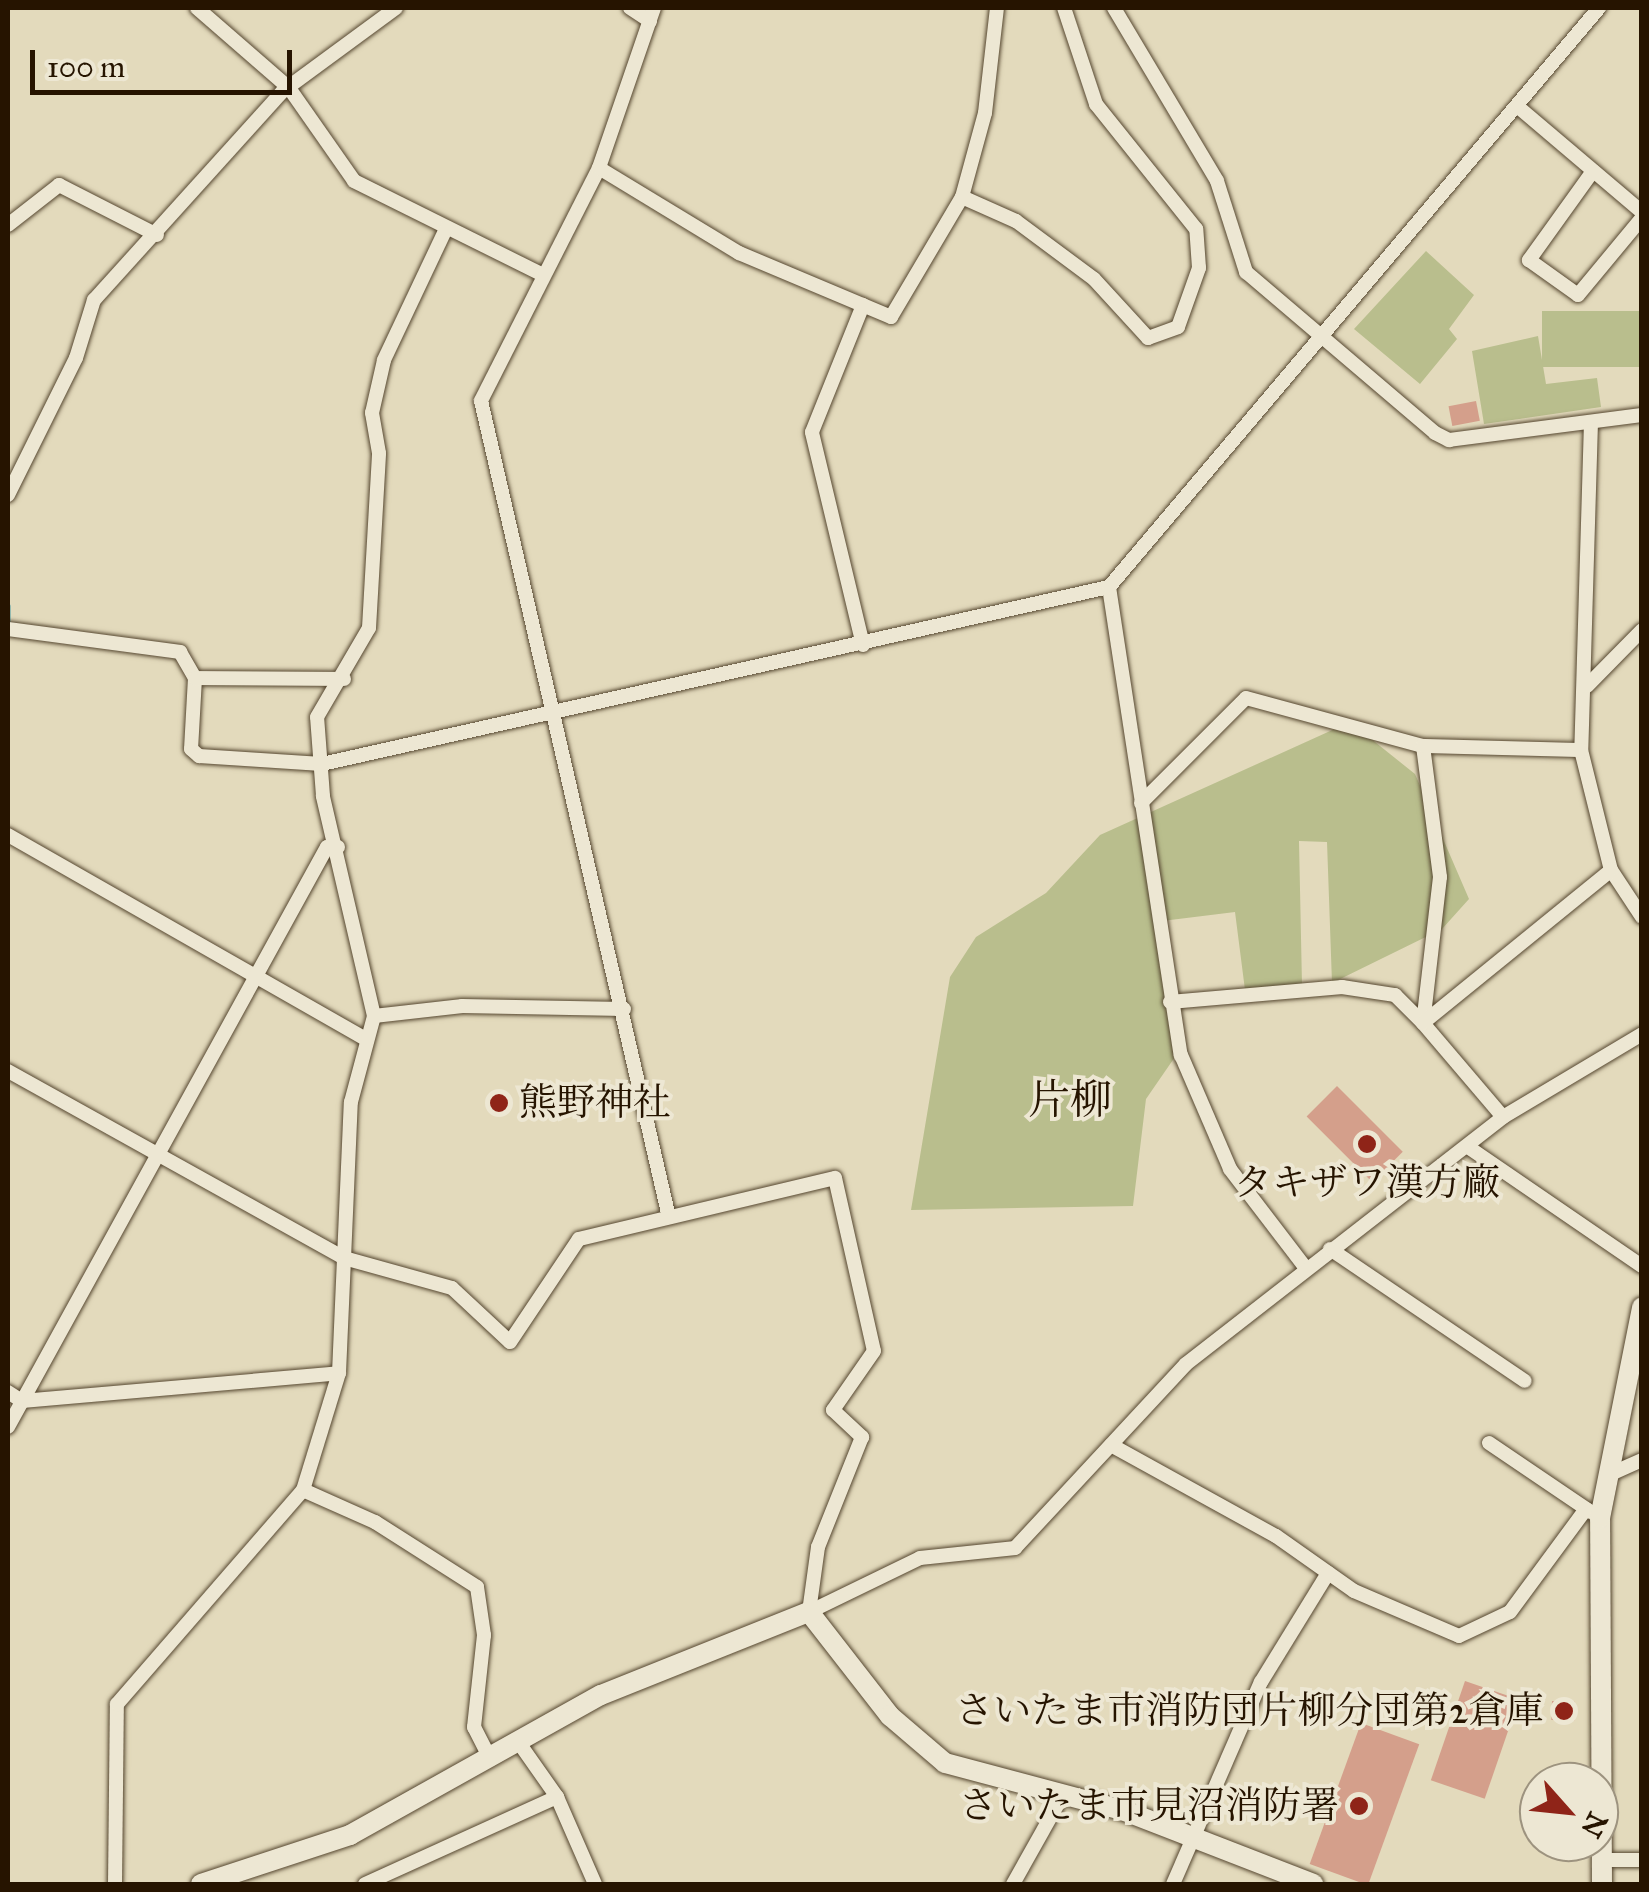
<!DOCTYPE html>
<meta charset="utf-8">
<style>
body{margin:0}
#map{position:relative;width:1649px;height:1892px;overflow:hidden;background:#e3dabc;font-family:"IM FELL Great Primer","Noto Serif JP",serif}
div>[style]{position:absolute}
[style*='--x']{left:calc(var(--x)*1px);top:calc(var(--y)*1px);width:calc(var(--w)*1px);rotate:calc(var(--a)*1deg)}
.green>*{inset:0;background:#b9be8d;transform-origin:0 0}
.stream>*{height:5px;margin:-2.5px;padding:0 2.5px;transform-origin:2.5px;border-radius:2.5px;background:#95bbb0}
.building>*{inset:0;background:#d49f8b;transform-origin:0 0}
.roads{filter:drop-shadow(0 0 2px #55462f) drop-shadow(0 0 2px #55462f)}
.street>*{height:14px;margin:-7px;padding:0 7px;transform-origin:7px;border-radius:7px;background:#ede7d3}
.secondary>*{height:20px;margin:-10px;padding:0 10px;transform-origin:10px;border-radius:10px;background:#ede7d3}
.dots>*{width:28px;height:28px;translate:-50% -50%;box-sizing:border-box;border:5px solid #ede7d3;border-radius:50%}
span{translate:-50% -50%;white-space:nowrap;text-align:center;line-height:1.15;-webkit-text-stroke:8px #ede7d3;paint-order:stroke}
.poi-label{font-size:38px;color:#261400}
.left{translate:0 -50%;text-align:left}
.right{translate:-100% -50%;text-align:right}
.quarter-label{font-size:42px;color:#261400}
.frame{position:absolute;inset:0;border:10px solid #261400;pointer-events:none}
.north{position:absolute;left:1519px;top:1762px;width:100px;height:100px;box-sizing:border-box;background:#ede7d3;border:2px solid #9d937f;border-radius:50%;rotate:117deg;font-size:28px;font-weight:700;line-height:40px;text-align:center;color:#261400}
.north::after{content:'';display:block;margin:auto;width:35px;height:45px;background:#8f2418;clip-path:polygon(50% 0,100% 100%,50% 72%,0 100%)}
.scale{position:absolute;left:30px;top:50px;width:262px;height:45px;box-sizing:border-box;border:5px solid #261400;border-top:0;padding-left:12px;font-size:30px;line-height:35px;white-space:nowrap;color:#261400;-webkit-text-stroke:8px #ede7d3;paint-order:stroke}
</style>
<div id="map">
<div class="green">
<i style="clip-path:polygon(1426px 251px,1474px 295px,1449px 329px,1457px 339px,1420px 384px,1354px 329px)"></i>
<i style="left:1641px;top:311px;width:56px;height:99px;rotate:90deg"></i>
<i style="clip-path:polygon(1538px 336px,1546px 384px,1597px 378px,1601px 407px,1484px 424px,1472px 351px)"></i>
<i style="clip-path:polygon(1350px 722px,1415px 774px,1469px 899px,1442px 929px,1332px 983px,1327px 842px,1299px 841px,1302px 985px,1245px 990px,1235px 912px,1154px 922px,1177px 1054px,1146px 1099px,1133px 1206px,911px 1210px,950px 977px,976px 937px,1046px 893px,1100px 835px)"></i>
</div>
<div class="stream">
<i style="--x:8;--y:606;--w:19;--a:90"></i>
</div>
<div class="building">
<i style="left:1476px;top:401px;width:20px;height:28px;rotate:79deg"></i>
<i style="left:1337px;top:1086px;width:93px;height:43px;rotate:45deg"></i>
<i style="left:1465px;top:1681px;width:57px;height:105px;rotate:19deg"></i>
<i style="left:1552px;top:1701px;width:23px;height:19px;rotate:2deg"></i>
<i style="left:1361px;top:1723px;width:62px;height:150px;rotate:20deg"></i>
</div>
<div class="roads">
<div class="street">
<i style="--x:197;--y:8;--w:122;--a:41"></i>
<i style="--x:289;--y:88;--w:113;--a:55"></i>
<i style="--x:354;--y:181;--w:211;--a:26.4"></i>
<i style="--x:630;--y:8;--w:24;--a:33"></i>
<i style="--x:654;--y:8;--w:169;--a:109"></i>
<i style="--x:599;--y:168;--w:261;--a:116.9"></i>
<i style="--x:481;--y:401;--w:833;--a:77.03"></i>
<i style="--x:1114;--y:8;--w:201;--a:59.2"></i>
<i style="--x:1217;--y:181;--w:96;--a:72.3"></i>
<i style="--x:1246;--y:272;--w:248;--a:40.4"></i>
<i style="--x:1435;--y:433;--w:16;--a:27"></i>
<i style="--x:1449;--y:440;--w:195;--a:-7.4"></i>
<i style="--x:1517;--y:106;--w:164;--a:40.3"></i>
<i style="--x:599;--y:168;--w:164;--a:31.3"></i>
<i style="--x:739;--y:253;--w:165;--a:22.8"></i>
<i style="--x:891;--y:317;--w:139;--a:-59.4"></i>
<i style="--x:962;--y:197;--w:87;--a:-74.7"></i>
<i style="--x:985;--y:113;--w:106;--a:-83.5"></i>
<i style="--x:1593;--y:171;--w:110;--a:125.7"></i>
<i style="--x:1529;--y:260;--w:60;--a:35.5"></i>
<i style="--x:1578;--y:295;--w:100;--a:-50.3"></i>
<i style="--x:962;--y:197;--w:59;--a:24"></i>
<i style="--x:1016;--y:221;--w:97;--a:36.6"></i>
<i style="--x:1094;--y:279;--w:80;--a:47.5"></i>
<i style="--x:1148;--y:338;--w:32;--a:-20"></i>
<i style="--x:1178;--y:327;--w:63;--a:-70.4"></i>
<i style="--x:1199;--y:268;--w:39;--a:-94"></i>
<i style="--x:1196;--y:229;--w:160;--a:-128.7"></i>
<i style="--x:1096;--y:104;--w:101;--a:-108.4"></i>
<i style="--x:8;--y:225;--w:65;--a:-38.1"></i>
<i style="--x:59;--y:185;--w:110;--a:27"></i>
<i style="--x:1591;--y:422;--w:328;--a:91.7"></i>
<i style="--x:1581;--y:750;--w:124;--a:76"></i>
<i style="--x:1611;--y:870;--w:56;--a:56.6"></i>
<i style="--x:8;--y:495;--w:153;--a:-63.6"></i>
<i style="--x:76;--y:358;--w:61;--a:-72.8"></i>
<i style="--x:94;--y:300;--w:282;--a:-47.9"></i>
<i style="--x:283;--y:91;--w:140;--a:-36.3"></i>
<i style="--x:1109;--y:587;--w:474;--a:81.3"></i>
<i style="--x:1181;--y:1055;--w:124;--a:66.7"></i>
<i style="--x:1230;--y:1169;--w:123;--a:52.6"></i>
<i style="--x:8;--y:629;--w:174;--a:7.6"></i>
<i style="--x:180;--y:652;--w:30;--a:60"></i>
<i style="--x:195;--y:678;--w:71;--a:93.2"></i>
<i style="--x:191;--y:749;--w:11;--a:41"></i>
<i style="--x:199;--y:756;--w:123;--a:3.7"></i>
<i style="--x:322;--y:764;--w:807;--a:-12.68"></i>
<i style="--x:1109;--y:587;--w:759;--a:-49.76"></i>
<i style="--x:863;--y:645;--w:219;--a:-103.5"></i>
<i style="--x:812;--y:432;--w:137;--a:-68.1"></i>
<i style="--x:195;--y:678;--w:149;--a:0.4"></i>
<i style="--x:1587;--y:686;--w:78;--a:-45.5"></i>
<i style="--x:1423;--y:746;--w:132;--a:82.6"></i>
<i style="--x:1440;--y:877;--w:147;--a:96.6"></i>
<i style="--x:1423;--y:1023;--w:123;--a:49.6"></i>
<i style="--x:1141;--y:803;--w:148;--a:-45"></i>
<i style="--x:1246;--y:698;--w:183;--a:15.2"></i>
<i style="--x:1423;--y:746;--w:158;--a:1.5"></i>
<i style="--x:8;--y:835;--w:411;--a:29.7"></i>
<i style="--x:1170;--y:1002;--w:173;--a:-5"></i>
<i style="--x:1342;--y:987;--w:54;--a:8.6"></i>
<i style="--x:1395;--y:995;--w:40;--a:45"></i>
<i style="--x:1423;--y:1023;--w:242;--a:-39.1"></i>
<i style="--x:374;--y:1016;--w:89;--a:-6.5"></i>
<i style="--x:462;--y:1006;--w:162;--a:1.1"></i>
<i style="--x:8;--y:1071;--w:385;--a:29.1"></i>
<i style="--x:344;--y:1258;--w:112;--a:15.5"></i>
<i style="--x:452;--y:1288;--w:79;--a:43"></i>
<i style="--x:510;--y:1342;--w:124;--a:-56.2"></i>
<i style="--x:579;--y:1239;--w:263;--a:-13.4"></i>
<i style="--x:835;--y:1178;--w:177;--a:77.3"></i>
<i style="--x:874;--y:1351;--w:72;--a:124.8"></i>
<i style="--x:833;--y:1410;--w:40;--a:43"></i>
<i style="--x:862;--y:1437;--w:118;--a:111.8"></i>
<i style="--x:818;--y:1547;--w:66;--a:97.9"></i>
<i style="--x:809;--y:1612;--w:123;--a:-25.9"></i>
<i style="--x:920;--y:1558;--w:96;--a:-6"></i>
<i style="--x:1015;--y:1548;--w:251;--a:-47.1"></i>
<i style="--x:1186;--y:1364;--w:402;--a:-37.9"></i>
<i style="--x:1503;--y:1117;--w:162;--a:-30.8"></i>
<i style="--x:1468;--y:1147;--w:211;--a:34.4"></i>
<i style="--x:1330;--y:1249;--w:235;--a:34.1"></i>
<i style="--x:8;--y:1392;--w:17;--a:33"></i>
<i style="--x:22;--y:1401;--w:318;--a:-5"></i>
<i style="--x:8;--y:1427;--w:662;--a:-61.19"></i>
<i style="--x:327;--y:847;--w:11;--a:0"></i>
<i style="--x:1489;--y:1443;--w:123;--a:34.1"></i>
<i style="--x:1111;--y:1445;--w:188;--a:28.9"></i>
<i style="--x:1276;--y:1536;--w:95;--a:35.2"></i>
<i style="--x:1354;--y:1591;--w:114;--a:23.2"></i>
<i style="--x:1459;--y:1636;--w:56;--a:-25.2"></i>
<i style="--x:1510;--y:1612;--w:128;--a:-53.6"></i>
<i style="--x:1606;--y:1476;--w:39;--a:-24"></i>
<i style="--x:303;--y:1490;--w:79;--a:24"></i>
<i style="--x:375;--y:1522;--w:121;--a:32.5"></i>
<i style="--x:477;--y:1587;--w:49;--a:81.7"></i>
<i style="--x:484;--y:1635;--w:93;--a:96.2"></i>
<i style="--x:474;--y:1727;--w:34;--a:63"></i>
<i style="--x:517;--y:1740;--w:70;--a:54.9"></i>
<i style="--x:557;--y:1797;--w:95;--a:66.4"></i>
<i style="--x:1601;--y:1860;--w:41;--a:0"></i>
<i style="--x:115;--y:1884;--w:180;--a:-89.4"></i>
<i style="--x:117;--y:1704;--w:284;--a:-49"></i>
<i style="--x:303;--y:1490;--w:122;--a:-72.9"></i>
<i style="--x:339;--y:1373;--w:271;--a:-87.5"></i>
<i style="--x:351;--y:1102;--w:89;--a:-75"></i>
<i style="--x:374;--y:1016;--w:226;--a:-103.1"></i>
<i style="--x:323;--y:796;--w:79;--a:-94.3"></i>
<i style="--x:317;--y:717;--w:103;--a:-59.7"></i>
<i style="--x:369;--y:628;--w:175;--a:-86.7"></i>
<i style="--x:379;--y:453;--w:41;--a:-99.9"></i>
<i style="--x:372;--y:413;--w:54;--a:-77.2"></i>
<i style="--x:384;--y:360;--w:145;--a:-64.7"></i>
<i style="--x:365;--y:1884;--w:211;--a:-24.4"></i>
<i style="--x:1013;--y:1884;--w:102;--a:-60.7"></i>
<i style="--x:1173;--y:1884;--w:220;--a:-66.5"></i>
<i style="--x:1261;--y:1682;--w:128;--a:-58.4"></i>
</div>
<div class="secondary">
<i style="--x:201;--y:1884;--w:157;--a:-18.2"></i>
<i style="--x:350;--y:1835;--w:287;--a:-29.2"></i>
<i style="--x:601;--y:1695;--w:224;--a:-21.8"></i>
<i style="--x:809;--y:1612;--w:132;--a:52.1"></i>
<i style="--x:890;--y:1716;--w:72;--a:40.5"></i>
<i style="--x:945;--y:1763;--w:186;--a:14.9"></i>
<i style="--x:1125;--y:1811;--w:202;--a:21.2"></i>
<i style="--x:1602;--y:1884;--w:366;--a:-90.3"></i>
<i style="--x:1600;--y:1518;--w:215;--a:-78.7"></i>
</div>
</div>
<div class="dots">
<i style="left:499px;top:1103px;background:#8f2418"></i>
<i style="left:1367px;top:1144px;background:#8f2418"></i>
<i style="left:1564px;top:1711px;background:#8f2418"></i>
<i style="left:1359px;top:1806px;background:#8f2418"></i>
</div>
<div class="poi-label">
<span class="left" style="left:519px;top:1103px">熊野神社</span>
<span style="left:1367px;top:1183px">タキザワ漢方廠</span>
<span class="right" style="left:1544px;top:1711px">さいたま市消防団片柳分団第2倉庫</span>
<span class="right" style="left:1339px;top:1806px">さいたま市見沼消防署</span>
</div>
<div class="quarter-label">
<span style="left:1070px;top:1100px">片柳</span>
</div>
<div class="frame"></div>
<div class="north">N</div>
<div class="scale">100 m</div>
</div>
